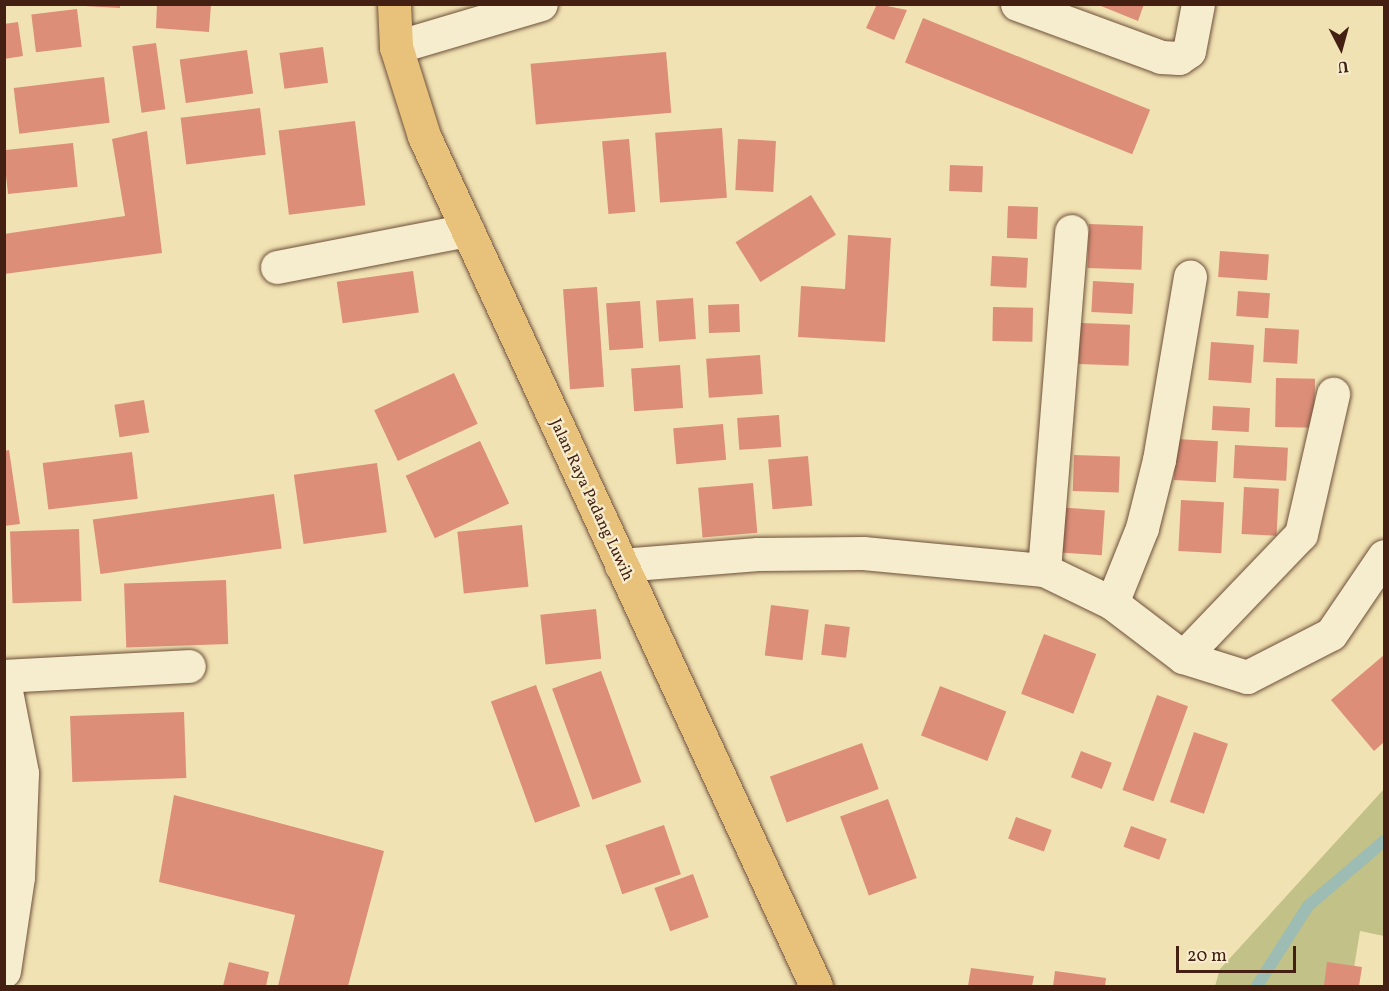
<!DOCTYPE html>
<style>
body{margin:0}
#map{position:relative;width:1389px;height:991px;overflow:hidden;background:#f1e2b3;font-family:Vollkorn,serif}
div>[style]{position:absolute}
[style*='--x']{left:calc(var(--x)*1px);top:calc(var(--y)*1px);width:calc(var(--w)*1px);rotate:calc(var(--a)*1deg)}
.green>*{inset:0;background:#c1c188}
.stream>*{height:12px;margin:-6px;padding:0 6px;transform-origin:6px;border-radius:6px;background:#9cbcb4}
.building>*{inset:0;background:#dc8e79;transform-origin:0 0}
.roads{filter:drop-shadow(0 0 2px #6e503a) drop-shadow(0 0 2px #6e503a)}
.minor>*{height:33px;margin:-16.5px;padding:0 16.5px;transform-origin:16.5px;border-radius:16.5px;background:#f6ecce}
.major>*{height:33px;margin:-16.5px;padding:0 16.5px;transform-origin:16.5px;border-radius:16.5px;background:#e8c17a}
span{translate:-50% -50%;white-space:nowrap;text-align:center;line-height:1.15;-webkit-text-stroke:4.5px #f6ecce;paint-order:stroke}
.street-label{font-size:16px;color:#432012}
.frame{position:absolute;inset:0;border:6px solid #432012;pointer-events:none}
.north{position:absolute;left:1311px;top:18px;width:60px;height:60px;-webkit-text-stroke:4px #f6ecce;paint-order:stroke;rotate:174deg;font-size:16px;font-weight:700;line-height:24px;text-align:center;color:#432012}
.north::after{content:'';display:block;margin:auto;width:21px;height:27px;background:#432012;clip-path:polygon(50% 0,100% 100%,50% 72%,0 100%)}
.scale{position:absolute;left:1176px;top:946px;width:120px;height:27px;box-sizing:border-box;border:3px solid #432012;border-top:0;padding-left:8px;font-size:18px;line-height:21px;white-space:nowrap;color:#432012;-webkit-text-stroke:4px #f6ecce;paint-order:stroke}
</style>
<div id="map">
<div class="green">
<i style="clip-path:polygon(1384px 789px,1384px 936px,1360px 931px,1351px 986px,1215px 986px,1220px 969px)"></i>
</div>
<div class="stream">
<i style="--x:1257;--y:986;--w:95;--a:-57.5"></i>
<i style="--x:1308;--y:906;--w:100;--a:-40.5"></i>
</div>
<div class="building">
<i style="clip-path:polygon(84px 4px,120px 4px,120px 8px,84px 6px)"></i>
<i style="clip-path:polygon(157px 4px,211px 4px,209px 32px,156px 28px)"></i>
<i style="clip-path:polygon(877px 4px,907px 10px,894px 40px,866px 28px)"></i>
<i style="clip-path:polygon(1096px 4px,1144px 4px,1138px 21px)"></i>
<i style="left:77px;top:9px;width:38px;height:46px;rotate:83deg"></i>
<i style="left:923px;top:18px;width:245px;height:48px;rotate:22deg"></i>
<i style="clip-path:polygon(18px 22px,23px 56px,4px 59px,4px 24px)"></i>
<i style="left:156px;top:43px;width:67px;height:24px;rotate:82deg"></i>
<i style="left:323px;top:47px;width:36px;height:44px;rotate:82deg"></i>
<i style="left:247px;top:50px;width:44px;height:68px;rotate:82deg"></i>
<i style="left:666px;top:52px;width:61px;height:136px;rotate:85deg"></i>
<i style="left:104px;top:77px;width:46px;height:91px;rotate:83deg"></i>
<i style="left:260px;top:108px;width:47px;height:80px;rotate:83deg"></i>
<i style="left:355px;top:121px;width:85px;height:77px;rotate:83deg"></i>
<i style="left:722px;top:128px;width:70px;height:67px;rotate:86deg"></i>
<i style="clip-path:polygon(147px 131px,162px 253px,4px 274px,4px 234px,125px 216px,112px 139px)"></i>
<i style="left:629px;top:139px;width:73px;height:27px;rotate:85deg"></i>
<i style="left:738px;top:139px;width:38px;height:51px;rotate:3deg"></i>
<i style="left:73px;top:143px;width:44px;height:70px;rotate:84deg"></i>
<i style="left:950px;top:165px;width:33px;height:26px;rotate:2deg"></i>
<i style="left:811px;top:195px;width:47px;height:89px;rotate:58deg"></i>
<i style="left:1008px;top:206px;width:30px;height:32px;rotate:2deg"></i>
<i style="left:1089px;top:224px;width:54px;height:44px;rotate:2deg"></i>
<i style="clip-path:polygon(848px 235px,891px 238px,885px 342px,798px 337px,801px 286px,845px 289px)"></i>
<i style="left:1220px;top:251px;width:49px;height:26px;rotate:4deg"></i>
<i style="left:992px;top:256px;width:36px;height:30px;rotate:3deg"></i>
<i style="left:413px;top:271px;width:42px;height:77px;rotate:82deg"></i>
<i style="left:1093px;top:281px;width:41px;height:31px;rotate:3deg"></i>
<i style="left:597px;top:287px;width:100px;height:34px;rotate:86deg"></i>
<i style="left:1238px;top:291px;width:32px;height:25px;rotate:4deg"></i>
<i style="left:693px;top:298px;width:41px;height:37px;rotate:86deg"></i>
<i style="left:640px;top:301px;width:47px;height:34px;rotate:86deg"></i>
<i style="left:739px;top:304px;width:28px;height:31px;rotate:88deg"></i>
<i style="left:993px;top:307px;width:40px;height:34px;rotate:1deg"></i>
<i style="left:1080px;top:323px;width:50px;height:41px;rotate:2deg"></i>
<i style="left:1265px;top:328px;width:34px;height:34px;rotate:3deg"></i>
<i style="left:1211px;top:342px;width:43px;height:38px;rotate:4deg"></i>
<i style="left:760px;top:355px;width:39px;height:54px;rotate:86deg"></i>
<i style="left:680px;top:365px;width:43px;height:49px;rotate:86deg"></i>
<i style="left:454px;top:373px;width:56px;height:88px;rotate:65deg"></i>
<i style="left:1276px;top:378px;width:39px;height:49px;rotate:1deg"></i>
<i style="left:144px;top:400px;width:33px;height:30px;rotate:81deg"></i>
<i style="left:1213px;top:406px;width:37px;height:24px;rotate:3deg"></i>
<i style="left:779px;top:415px;width:32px;height:42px;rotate:86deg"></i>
<i style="left:723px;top:424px;width:36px;height:50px;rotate:85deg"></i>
<i style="left:1176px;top:439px;width:42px;height:41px;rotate:3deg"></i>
<i style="left:480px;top:441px;width:69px;height:82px;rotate:65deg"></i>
<i style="left:1235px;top:445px;width:53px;height:33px;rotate:3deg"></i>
<i style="clip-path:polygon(9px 450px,20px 524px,4px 526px,4px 451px)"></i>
<i style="left:132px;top:452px;width:47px;height:90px;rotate:83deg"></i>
<i style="left:1074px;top:455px;width:46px;height:36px;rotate:2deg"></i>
<i style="left:808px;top:456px;width:50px;height:40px;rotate:85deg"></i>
<i style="left:377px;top:463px;width:70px;height:84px;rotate:82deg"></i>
<i style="left:753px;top:483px;width:50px;height:55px;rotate:85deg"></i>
<i style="left:1244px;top:487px;width:35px;height:47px;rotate:3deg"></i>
<i style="left:274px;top:494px;width:55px;height:183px;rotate:82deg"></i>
<i style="left:1181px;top:500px;width:43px;height:51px;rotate:3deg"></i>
<i style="left:1056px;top:507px;width:49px;height:45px;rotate:4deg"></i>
<i style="left:522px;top:525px;width:62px;height:65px;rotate:84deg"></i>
<i style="left:79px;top:529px;width:72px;height:69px;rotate:88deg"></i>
<i style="left:226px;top:580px;width:64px;height:102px;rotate:88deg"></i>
<i style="left:771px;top:605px;width:38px;height:51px;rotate:7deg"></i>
<i style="left:596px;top:609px;width:50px;height:56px;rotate:84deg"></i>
<i style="left:825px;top:624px;width:25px;height:31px;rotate:7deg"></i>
<i style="left:1044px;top:634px;width:56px;height:64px;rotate:21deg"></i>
<i style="clip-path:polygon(1384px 655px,1384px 742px,1374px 751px,1331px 700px)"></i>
<i style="left:601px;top:671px;width:118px;height:52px;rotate:70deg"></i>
<i style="left:536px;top:685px;width:129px;height:48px;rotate:70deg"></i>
<i style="left:940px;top:686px;width:71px;height:53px;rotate:21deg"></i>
<i style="left:1157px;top:695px;width:33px;height:101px;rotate:20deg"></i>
<i style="left:184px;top:712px;width:66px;height:114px;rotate:88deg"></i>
<i style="left:1194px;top:732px;width:36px;height:74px;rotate:19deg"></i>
<i style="left:862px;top:743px;width:49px;height:98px;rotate:70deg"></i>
<i style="left:1081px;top:751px;width:33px;height:28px;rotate:21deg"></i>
<i style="clip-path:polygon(174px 795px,384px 851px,348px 986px,278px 986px,295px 915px,159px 882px)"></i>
<i style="left:888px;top:799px;width:84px;height:51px;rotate:70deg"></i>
<i style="left:1016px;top:817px;width:38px;height:23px;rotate:20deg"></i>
<i style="left:664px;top:825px;width:52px;height:62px;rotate:71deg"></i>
<i style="left:1131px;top:826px;width:38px;height:22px;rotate:20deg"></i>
<i style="left:693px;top:874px;width:46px;height:41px;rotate:70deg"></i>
<i style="clip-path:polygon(229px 962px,269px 972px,266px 986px,223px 986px)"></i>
<i style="clip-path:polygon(1327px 962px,1362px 967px,1359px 986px,1324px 986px)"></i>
<i style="clip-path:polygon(971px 968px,1034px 976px,1032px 986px,968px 986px)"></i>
<i style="clip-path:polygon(1055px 971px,1106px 978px,1105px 986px,1053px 986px)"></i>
</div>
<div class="roads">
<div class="minor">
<i style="--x:1017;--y:4;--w:153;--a:20.2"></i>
<i style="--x:1161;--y:57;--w:18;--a:3"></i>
<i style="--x:1179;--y:58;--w:12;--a:-35"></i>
<i style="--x:1189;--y:51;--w:48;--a:-79.2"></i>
<i style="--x:396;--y:47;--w:151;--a:-16.5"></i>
<i style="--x:277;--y:267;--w:194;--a:-11"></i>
<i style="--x:621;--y:565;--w:137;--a:-4.6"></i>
<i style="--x:758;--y:554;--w:105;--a:-0.5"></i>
<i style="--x:863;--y:553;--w:182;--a:5.4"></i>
<i style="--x:1044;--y:570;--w:76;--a:25.9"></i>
<i style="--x:1112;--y:603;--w:89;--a:37.3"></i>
<i style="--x:1183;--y:657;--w:67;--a:17.4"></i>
<i style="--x:1247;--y:677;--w:94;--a:-27.1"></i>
<i style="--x:1331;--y:634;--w:94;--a:-55.8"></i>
<i style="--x:1044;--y:570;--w:340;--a:-85.4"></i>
<i style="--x:1112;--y:603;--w:81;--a:-68.2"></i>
<i style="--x:1142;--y:528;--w:70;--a:-76"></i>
<i style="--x:1159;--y:460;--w:186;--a:-80.4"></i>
<i style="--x:1183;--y:657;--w:170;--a:-46.2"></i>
<i style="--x:1301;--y:534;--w:144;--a:-77.1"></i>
<i style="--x:4;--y:676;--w:185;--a:-3.1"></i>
<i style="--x:4;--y:681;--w:94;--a:78.9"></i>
<i style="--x:22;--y:773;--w:104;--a:92.2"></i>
<i style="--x:18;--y:877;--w:95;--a:98.5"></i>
</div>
<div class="major">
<i style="--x:394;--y:4;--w:43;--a:87.3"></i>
<i style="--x:396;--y:47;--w:93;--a:72.5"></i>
<i style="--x:424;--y:136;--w:936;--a:65.24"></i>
</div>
</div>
<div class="street-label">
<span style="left:591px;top:500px;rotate:65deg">Jalan Raya Padang Luwih</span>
</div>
<div class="frame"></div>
<div class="north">U</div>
<div class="scale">20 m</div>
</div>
